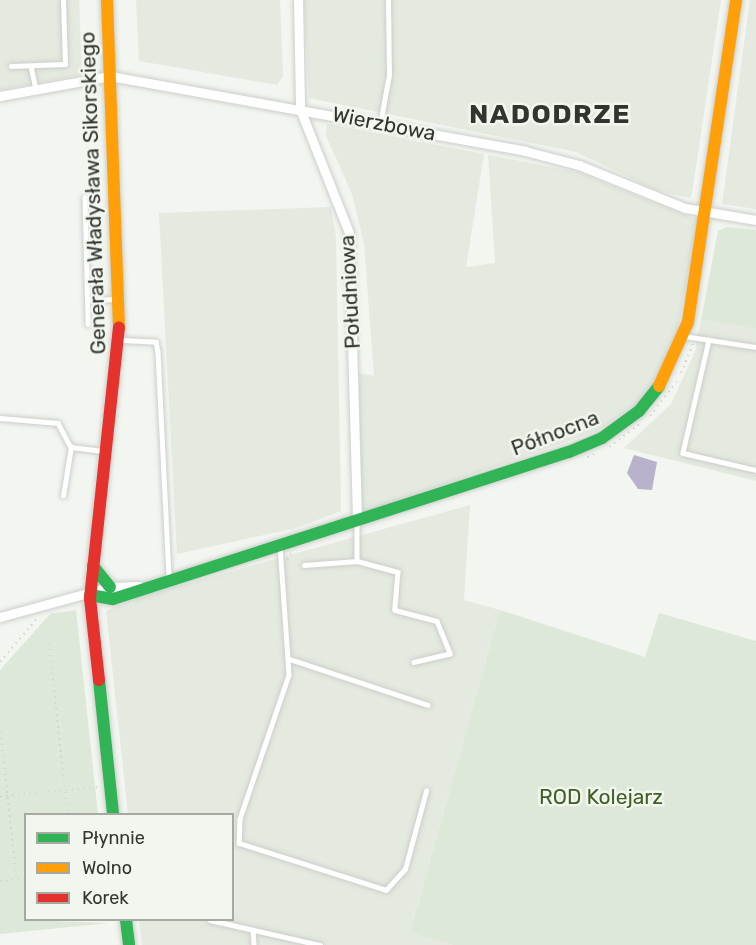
<!DOCTYPE html>
<meta charset="utf-8">
<style>
body{margin:0}
#map{position:relative;width:756px;height:945px;overflow:hidden;background:#f2f5f0;font-family:Rubik,sans-serif}
div>[style]{position:absolute}
[style*='--x']{left:calc(var(--x)*1px);top:calc(var(--y)*1px);width:calc(var(--w)*1px);rotate:calc(var(--a)*1deg)}
.built>*{inset:0;background:#e4eae0}
.green>*{inset:0;background:#dee8d8}
.water>*{inset:0;background:#b8b2cd}
.path>*{height:1.5px;margin-top:-0.75px;transform-origin:0;background:repeating-linear-gradient(90deg,#d3d5d3 0 1.5px,transparent 0 6px)}
.roads{filter:drop-shadow(0 0 2px #ccceca) drop-shadow(0 0 2px #ccceca)}
.lane>*{height:4.5px;margin:-2.25px;padding:0 2.25px;transform-origin:2.25px;border-radius:2.25px;background:#fdfefd}
.street>*{height:9px;margin:-4.5px;padding:0 4.5px;transform-origin:4.5px;border-radius:4.5px;background:#fdfefd}
.fast>*{height:12px;margin:-6px;padding:0 6px;transform-origin:6px;border-radius:6px;background:#30b455}
.slow>*{height:12px;margin:-6px;padding:0 6px;transform-origin:6px;border-radius:6px;background:#ff9f0a}
.jam>*{height:12px;margin:-6px;padding:0 6px;transform-origin:6px;border-radius:6px;background:#e5322d}
span{translate:-50% -50%;white-space:nowrap;text-align:center;line-height:1.15;-webkit-text-stroke:5px #f1f7ee;paint-order:stroke}
.street-label{font-size:21px;color:#323430}
.park-label{font-size:21px;color:#415e26}
.district-label{font-size:27px;color:#323430;font-weight:700;letter-spacing:1.5px}
.legend{position:absolute;left:24px;top:813px;width:210px;height:108px;box-sizing:border-box;background:#f1f7ee;border:2px solid #a5a9a2;margin:0;padding:8px 10px;list-style:none;font-size:18px;color:#323430}
.legend li{display:flex;align-items:center;gap:12px;height:30px}
.legend b{width:30px;border:2px solid #a5a9a2}
</style>
<div id="map">
<div class="built">
<i style="clip-path:polygon(0 0,79px 0,82px 75px,0 90px)"></i>
<i style="clip-path:polygon(136px 0,280px 0,283px 76px,277px 85px,139px 61px)"></i>
<i style="clip-path:polygon(304px 0,721px 0,692px 193px,690px 198px,656px 190px,576px 152px,309px 98px)"></i>
<i style="clip-path:polygon(750px 0,756px 0,756px 209px,722px 204px)"></i>
<i style="clip-path:polygon(327px 124px,484px 154px,466px 267px,495px 263px,488px 155px,577px 172px,698px 220px,675px 343px,645px 398px,597px 431px,362px 513px,359px 373px,374px 376px,364px 244px,352px 194px,326px 136px)"></i>
<i style="clip-path:polygon(331px 207px,336px 237px,341px 511px,296px 528px,177px 554px,159px 213px)"></i>
<i style="clip-path:polygon(701px 320px,756px 329px,756px 481px,624px 448px,671px 404px,695px 352px)"></i>
<i style="clip-path:polygon(470px 505px,464px 600px,500px 610px,410px 931px,453px 945px,142px 945px,139px 920px,232px 920px,232px 814px,128px 814px,106px 611px,143px 596px)"></i>
</div>
<div class="green">
<i style="clip-path:polygon(727px 227px,756px 230px,756px 329px,701px 320px,718px 231px)"></i>
<i style="clip-path:polygon(76px 610px,98px 814px,26px 814px,26px 920px,109px 923px,0 934px,0 670px,50px 614px)"></i>
<i style="clip-path:polygon(500px 610px,645px 657px,659px 613px,756px 641px,756px 945px,453px 945px,410px 932px)"></i>
</div>
<div class="water">
<i style="clip-path:polygon(634px 455px,657px 462px,652px 490px,638px 489px,627px 473px)"></i>
</div>
<div class="path">
<i style="--x:681;--y:373;--w:31;--a:-68"></i>
<i style="--x:650;--y:416;--w:43;--a:-52.6"></i>
<i style="--x:609;--y:447;--w:40;--a:-37"></i>
<i style="--x:587;--y:457;--w:11;--a:-22"></i>
<i style="--x:287;--y:560;--w:8;--a:-60"></i>
<i style="--x:49;--y:643;--w:172;--a:83.7"></i>
<i style="--x:0;--y:662;--w:59;--a:-49.8"></i>
<i style="--x:0;--y:726;--w:154;--a:83.7"></i>
<i style="--x:0;--y:796;--w:100;--a:-5.1"></i>
<i style="--x:0;--y:881;--w:26;--a:-7"></i>
</div>
<div class="roads">
<div class="lane">
<i style="--x:11;--y:66;--w:54;--a:-2.1"></i>
<i style="--x:65;--y:64;--w:64;--a:-91.8"></i>
<i style="--x:31;--y:66;--w:24;--a:78"></i>
<i style="--x:380;--y:124;--w:50;--a:-79.6"></i>
<i style="--x:389;--y:75;--w:75;--a:-90.8"></i>
<i style="--x:85;--y:197;--w:127;--a:88.6"></i>
<i style="--x:88;--y:300;--w:28;--a:-2"></i>
<i style="--x:684;--y:336;--w:73;--a:8.7"></i>
<i style="--x:122;--y:340;--w:34;--a:3"></i>
<i style="--x:156;--y:342;--w:10;--a:79"></i>
<i style="--x:158;--y:352;--w:226;--a:87.2"></i>
<i style="--x:709;--y:340;--w:116;--a:103"></i>
<i style="--x:683;--y:453;--w:75;--a:13.1"></i>
<i style="--x:0;--y:418;--w:58;--a:4.9"></i>
<i style="--x:58;--y:423;--w:27;--a:62"></i>
<i style="--x:71;--y:447;--w:34;--a:7"></i>
<i style="--x:63;--y:496;--w:50;--a:-80.7"></i>
<i style="--x:357;--y:523;--w:38;--a:90"></i>
<i style="--x:357;--y:561;--w:42;--a:15"></i>
<i style="--x:398;--y:572;--w:38;--a:95"></i>
<i style="--x:395;--y:610;--w:43;--a:14.7"></i>
<i style="--x:437;--y:621;--w:35;--a:68"></i>
<i style="--x:450;--y:654;--w:37;--a:167"></i>
<i style="--x:280;--y:545;--w:130;--a:86"></i>
<i style="--x:289;--y:675;--w:152;--a:108.8"></i>
<i style="--x:240;--y:819;--w:24;--a:92"></i>
<i style="--x:239;--y:843;--w:154;--a:17.7"></i>
<i style="--x:386;--y:890;--w:28;--a:-48"></i>
<i style="--x:405;--y:869;--w:81;--a:-74.9"></i>
<i style="--x:304;--y:565;--w:53;--a:-4.3"></i>
<i style="--x:290;--y:659;--w:145;--a:18.4"></i>
<i style="--x:210;--y:920;--w:113;--a:12.8"></i>
<i style="--x:253;--y:930;--w:15;--a:86"></i>
</div>
<div class="street">
<i style="--x:298;--y:0;--w:109;--a:88.9"></i>
<i style="--x:300;--y:109;--w:133;--a:68.4"></i>
<i style="--x:349;--y:233;--w:287;--a:88.4"></i>
<i style="--x:0;--y:96;--w:112;--a:-10.3"></i>
<i style="--x:110;--y:76;--w:422;--a:10.2"></i>
<i style="--x:525;--y:151;--w:56;--a:14.5"></i>
<i style="--x:579;--y:165;--w:114;--a:22.1"></i>
<i style="--x:685;--y:208;--w:72;--a:9.6"></i>
<i style="--x:0;--y:617;--w:114;--a:-15.3"></i>
<i style="--x:110;--y:587;--w:29;--a:-2"></i>
</div>
<div class="fast">
<i style="--x:93;--y:566;--w:27;--a:51"></i>
<i style="--x:90;--y:595;--w:23;--a:10"></i>
<i style="--x:113;--y:599;--w:479;--a:-17.9"></i>
<i style="--x:569;--y:452;--w:36;--a:-23"></i>
<i style="--x:602;--y:438;--w:46;--a:-36.1"></i>
<i style="--x:639;--y:411;--w:32;--a:-51"></i>
<i style="--x:99;--y:680;--w:135;--a:84"></i>
<i style="--x:126;--y:920;--w:25;--a:83"></i>
</div>
<div class="slow">
<i style="--x:107;--y:0;--w:328;--a:87.9"></i>
<i style="--x:659;--y:386;--w:70;--a:-65.6"></i>
<i style="--x:688;--y:322;--w:326;--a:-81.5"></i>
</div>
<div class="jam">
<i style="--x:99;--y:680;--w:82;--a:-96.3"></i>
<i style="--x:90;--y:598;--w:272;--a:-83.9"></i>
</div>
</div>
<div class="street-label">
<span style="left:384px;top:124px;rotate:11deg">Wierzbowa</span>
<span style="left:93px;top:193px;rotate:-92deg">Generała Władysława Sikorskiego</span>
<span style="left:350px;top:292px;rotate:-93deg">Południowa</span>
<span style="left:555px;top:433px;rotate:-21deg">Północna</span>
</div>
<div class="park-label">
<span style="left:601px;top:797px">ROD Kolejarz</span>
</div>
<div class="district-label">
<span style="left:550px;top:115px">NADODRZE</span>
</div>
<ul class="legend">
<li><b style="height:8px;background:#30b455"></b>Płynnie</li>
<li><b style="height:8px;background:#ff9f0a"></b>Wolno</li>
<li><b style="height:8px;background:#e5322d"></b>Korek</li>
</ul>
</div>
